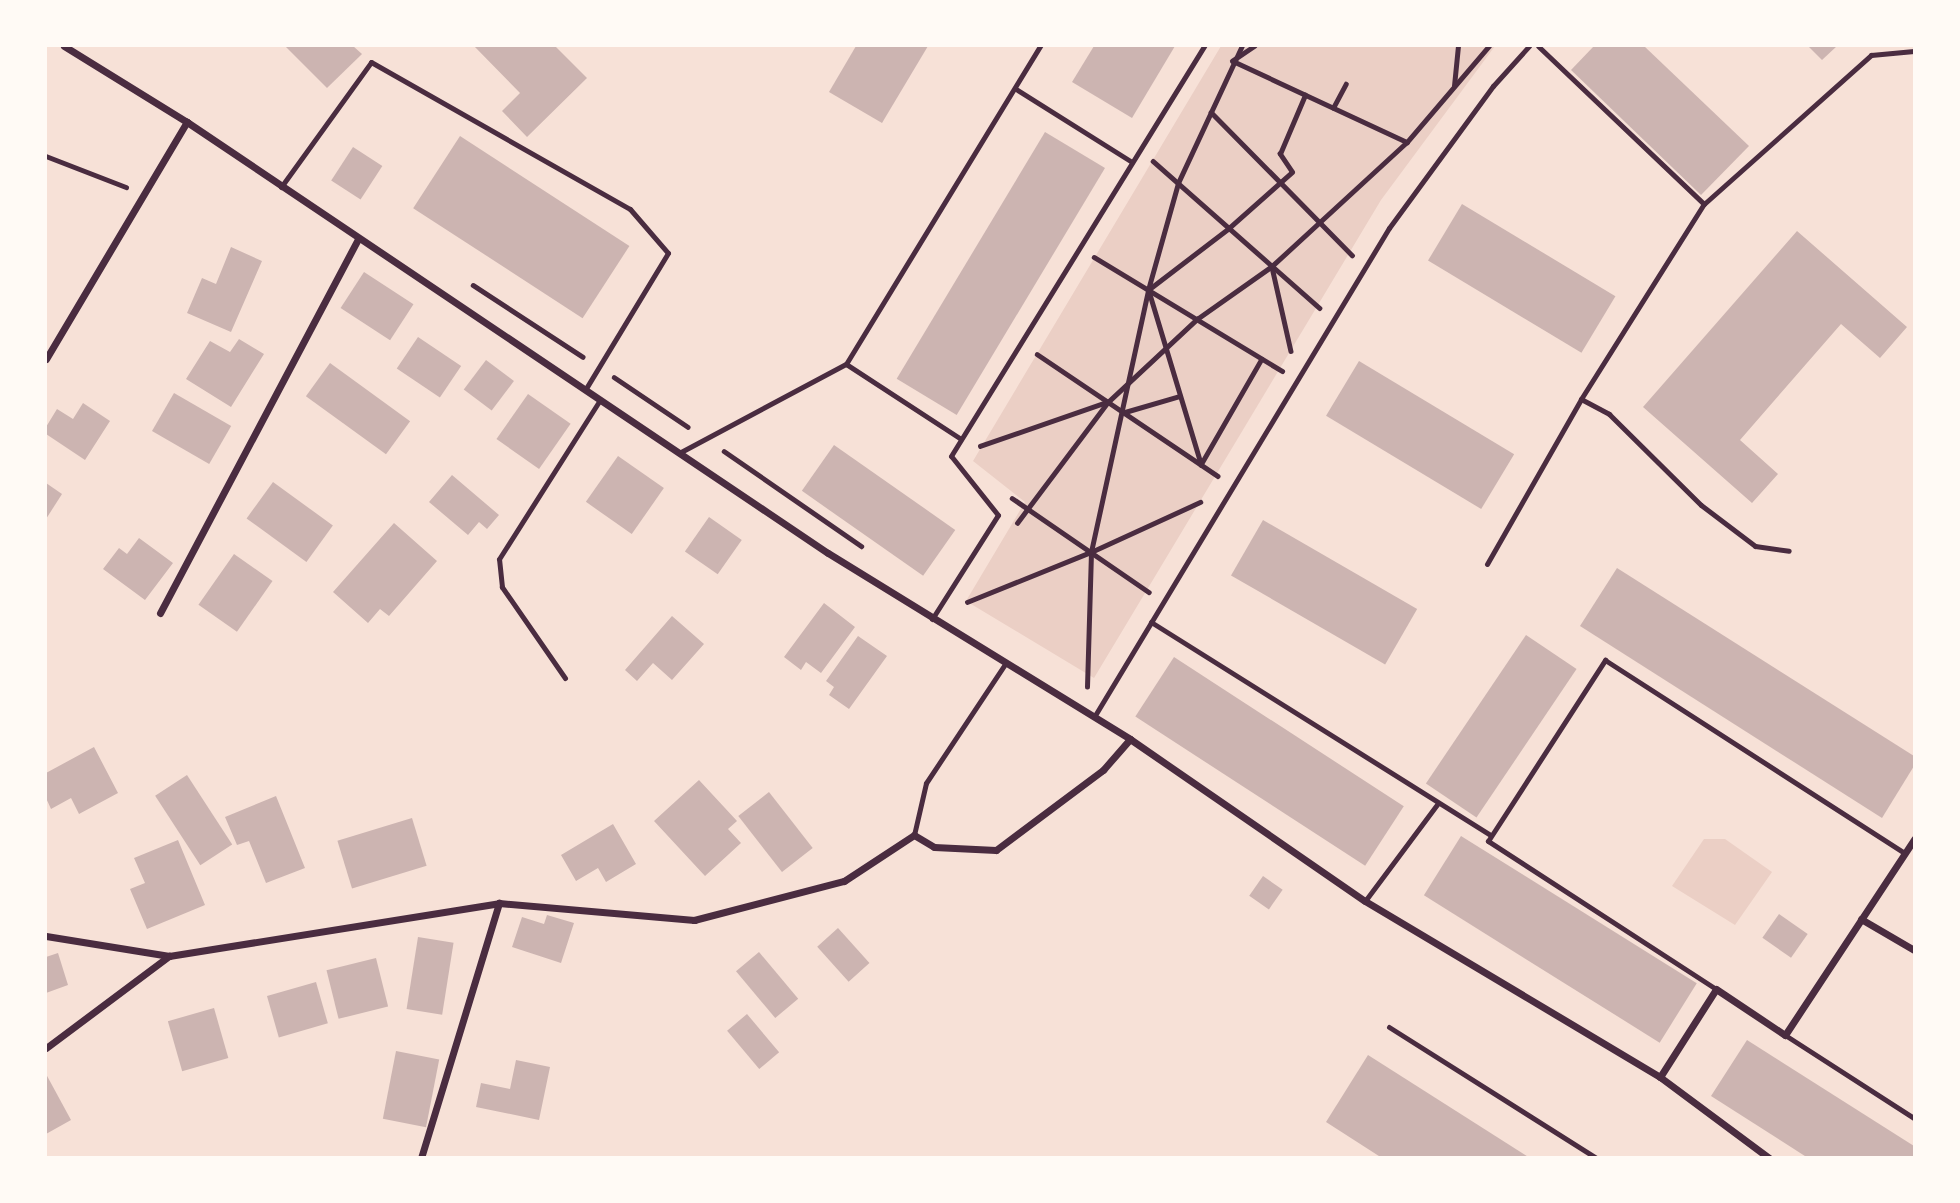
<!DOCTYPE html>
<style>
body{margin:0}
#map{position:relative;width:1960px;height:1203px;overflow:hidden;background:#f7e1d7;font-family:Merriweather,serif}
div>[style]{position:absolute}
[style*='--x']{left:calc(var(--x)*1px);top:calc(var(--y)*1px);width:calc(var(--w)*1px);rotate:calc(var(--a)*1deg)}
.green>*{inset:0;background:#ebcfc5}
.building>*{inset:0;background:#ccb4b1;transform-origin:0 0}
.path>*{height:4.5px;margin:-2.25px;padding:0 2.25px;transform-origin:2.25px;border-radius:2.25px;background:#4a2c40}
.service>*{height:5px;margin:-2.5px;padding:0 2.5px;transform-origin:2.5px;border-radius:2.5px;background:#4a2c40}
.minor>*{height:7px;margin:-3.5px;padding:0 3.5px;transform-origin:3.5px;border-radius:3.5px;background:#4a2c40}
span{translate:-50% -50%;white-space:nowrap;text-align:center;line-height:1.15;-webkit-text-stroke:7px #fffaf5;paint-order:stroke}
.frame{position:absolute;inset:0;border:47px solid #fffaf5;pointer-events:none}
</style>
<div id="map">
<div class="green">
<i style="clip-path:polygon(1221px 46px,1495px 46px,1381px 200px,1094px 678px,966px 601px,1025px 502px,973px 461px)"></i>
<i style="clip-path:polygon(1704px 839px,1725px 839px,1772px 872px,1735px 925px,1672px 886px)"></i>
</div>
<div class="building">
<i style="clip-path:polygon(285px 46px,353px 46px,362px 54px,327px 88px)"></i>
<i style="clip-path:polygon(474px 46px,555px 46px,587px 78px,527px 137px,502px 111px,520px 93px)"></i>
<i style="clip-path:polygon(856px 46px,928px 46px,882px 123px,829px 92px)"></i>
<i style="clip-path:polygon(1094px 46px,1175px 46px,1132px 118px,1072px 82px)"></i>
<i style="clip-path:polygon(1594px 46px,1644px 46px,1749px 146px,1701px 195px,1571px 70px)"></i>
<i style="clip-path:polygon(1808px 46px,1837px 46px,1822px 60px)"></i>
<i style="left:1045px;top:132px;width:70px;height:288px;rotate:31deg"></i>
<i style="left:460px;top:136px;width:202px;height:86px;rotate:33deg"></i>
<i style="left:353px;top:147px;width:35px;height:40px;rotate:33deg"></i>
<i style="left:1462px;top:204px;width:179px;height:66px;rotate:31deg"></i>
<i style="clip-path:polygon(1797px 231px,1907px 327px,1880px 358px,1841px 324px,1740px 440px,1778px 474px,1752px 503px,1643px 407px)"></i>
<i style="clip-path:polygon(231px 247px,262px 261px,231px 332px,187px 313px,202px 278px,216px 284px)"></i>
<i style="left:364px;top:272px;width:59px;height:43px;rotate:33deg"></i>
<i style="left:418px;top:337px;width:52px;height:38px;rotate:34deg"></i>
<i style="clip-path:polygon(239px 339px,264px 354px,231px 407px,186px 379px,210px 341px,230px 352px)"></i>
<i style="left:486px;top:360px;width:35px;height:37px;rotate:37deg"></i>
<i style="left:1359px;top:361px;width:181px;height:64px;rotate:31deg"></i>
<i style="left:330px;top:363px;width:99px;height:41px;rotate:36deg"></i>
<i style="left:174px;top:393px;width:66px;height:44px;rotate:30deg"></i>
<i style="left:528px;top:394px;width:52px;height:55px;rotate:35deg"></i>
<i style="clip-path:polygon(83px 403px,110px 421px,85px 460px,46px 434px,46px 427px,57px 409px,73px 419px)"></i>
<i style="left:834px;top:445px;width:148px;height:56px;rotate:35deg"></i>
<i style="left:618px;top:456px;width:56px;height:56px;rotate:35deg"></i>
<i style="clip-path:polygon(452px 475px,499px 515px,487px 529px,479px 522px,468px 535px,429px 502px)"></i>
<i style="left:273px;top:482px;width:74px;height:45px;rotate:36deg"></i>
<i style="clip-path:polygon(46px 483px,62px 494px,46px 519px)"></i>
<i style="left:709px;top:517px;width:40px;height:42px;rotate:35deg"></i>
<i style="left:1263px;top:520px;width:178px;height:64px;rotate:30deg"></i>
<i style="clip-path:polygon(394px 523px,437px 561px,389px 616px,380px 609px,368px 623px,333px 592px)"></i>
<i style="clip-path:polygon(139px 538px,173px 563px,145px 600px,103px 569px,119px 548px,127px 554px)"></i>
<i style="left:234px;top:554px;width:47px;height:62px;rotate:35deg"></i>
<i style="clip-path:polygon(1617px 568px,1914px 756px,1914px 766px,1882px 818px,1580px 626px)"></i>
<i style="clip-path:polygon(824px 603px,855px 627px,821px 673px,806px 662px,801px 670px,784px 657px)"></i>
<i style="clip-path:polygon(672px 616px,704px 644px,672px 680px,653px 663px,637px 681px,625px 670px)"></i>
<i style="left:1526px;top:635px;width:61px;height:179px;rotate:34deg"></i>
<i style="clip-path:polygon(858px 636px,887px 656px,849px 709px,829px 695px,834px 687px,826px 681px)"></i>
<i style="left:1174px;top:657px;width:274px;height:71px;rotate:33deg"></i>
<i style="clip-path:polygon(94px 747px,118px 793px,79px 814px,71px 798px,51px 809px,46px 798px,46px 773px)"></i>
<i style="left:187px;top:775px;width:83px;height:38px;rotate:57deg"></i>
<i style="clip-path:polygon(699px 780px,737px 821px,728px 829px,741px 843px,705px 876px,654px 821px)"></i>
<i style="left:769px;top:792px;width:71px;height:39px;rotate:52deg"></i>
<i style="clip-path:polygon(276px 796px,305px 868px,266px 883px,249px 841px,237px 845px,225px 817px)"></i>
<i style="left:412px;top:818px;width:50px;height:78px;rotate:73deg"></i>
<i style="clip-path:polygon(613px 824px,636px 864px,606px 882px,598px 868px,576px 881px,561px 855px)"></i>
<i style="left:1461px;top:836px;width:278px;height:70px;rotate:32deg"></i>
<i style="clip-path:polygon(178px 840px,205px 905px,147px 929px,130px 889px,145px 883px,134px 858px)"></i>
<i style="left:1263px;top:876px;width:24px;height:24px;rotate:35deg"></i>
<i style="left:1779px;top:914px;width:35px;height:29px;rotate:35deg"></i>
<i style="clip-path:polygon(547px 915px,574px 923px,561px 963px,512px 947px,522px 917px,544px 924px)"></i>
<i style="left:838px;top:928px;width:47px;height:28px;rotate:48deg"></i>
<i style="left:418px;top:937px;width:36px;height:73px;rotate:9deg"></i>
<i style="left:759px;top:952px;width:61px;height:30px;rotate:50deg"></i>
<i style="clip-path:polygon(58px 953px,68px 985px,46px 993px,46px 957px)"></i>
<i style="left:376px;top:958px;width:50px;height:51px;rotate:76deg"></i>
<i style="left:316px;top:982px;width:43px;height:51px;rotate:74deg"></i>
<i style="left:214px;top:1008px;width:52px;height:48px;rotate:74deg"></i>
<i style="left:747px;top:1014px;width:50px;height:26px;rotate:50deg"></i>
<i style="clip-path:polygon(1747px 1040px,1914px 1146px,1914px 1158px,1808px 1158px,1711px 1096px)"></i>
<i style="left:396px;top:1051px;width:44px;height:69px;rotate:11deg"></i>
<i style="clip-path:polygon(1368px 1055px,1530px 1158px,1382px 1158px,1326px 1122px)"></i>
<i style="clip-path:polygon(516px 1060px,550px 1067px,539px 1120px,476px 1107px,481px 1083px,510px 1089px)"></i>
<i style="clip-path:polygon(46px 1074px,71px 1120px,46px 1134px)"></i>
</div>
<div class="path">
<i style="--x:1255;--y:46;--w:27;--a:146"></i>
<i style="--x:1233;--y:61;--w:192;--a:25"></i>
<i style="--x:1454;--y:86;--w:40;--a:-84.3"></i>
<i style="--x:1333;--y:108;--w:27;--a:-62"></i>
<i style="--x:1211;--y:112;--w:201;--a:45.4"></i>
<i style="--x:46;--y:156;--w:86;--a:21.2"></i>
<i style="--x:1153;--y:161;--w:222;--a:41.4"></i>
<i style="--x:1094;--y:257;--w:220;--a:31.2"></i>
<i style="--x:1272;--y:267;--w:86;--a:77.3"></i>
<i style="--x:473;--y:285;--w:131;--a:33.2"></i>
<i style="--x:1037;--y:354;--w:218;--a:34"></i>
<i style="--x:1262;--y:359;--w:122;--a:119.9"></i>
<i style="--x:1201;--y:465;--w:183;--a:-106.8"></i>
<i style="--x:1148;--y:290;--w:102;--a:-37.4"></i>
<i style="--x:1229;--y:228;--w:84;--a:-41.6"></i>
<i style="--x:1292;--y:172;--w:22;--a:-124"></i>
<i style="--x:1280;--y:154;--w:64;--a:-67"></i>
<i style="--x:614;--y:377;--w:89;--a:34"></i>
<i style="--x:1125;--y:412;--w:57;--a:-16.2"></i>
<i style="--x:980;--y:446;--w:134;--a:-19.1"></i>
<i style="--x:724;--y:451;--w:167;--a:34.7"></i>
<i style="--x:1012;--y:498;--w:166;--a:34.5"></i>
<i style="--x:1017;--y:523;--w:151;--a:-53.1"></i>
<i style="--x:1108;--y:402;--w:122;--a:-43"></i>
<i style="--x:1197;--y:319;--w:92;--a:-35.2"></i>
<i style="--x:1272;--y:266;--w:183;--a:-42.6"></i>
<i style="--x:1407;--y:142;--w:126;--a:-49.5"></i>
<i style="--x:967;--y:602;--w:134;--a:-22"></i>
<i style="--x:1091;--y:552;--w:120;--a:-24.6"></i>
<i style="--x:1087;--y:687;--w:135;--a:-88.3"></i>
<i style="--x:1091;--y:552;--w:268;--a:-77.7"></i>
<i style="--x:1148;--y:290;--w:111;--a:-74.3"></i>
<i style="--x:1178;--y:183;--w:151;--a:-65"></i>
</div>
<div class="service">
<i style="--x:1538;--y:46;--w:229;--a:43.6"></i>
<i style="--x:1016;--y:89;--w:137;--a:32.2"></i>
<i style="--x:281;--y:187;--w:154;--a:-54.2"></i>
<i style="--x:371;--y:62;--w:298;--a:29.6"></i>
<i style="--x:630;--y:209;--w:58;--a:49.2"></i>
<i style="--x:668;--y:253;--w:160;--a:121.2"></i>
<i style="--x:1581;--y:399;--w:32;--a:28"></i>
<i style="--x:1609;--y:414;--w:129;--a:44.7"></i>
<i style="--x:1701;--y:505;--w:68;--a:37.2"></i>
<i style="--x:1755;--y:546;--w:34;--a:8"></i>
<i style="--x:961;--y:439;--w:137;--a:-146.9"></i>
<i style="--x:846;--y:364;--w:373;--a:-58.6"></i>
<i style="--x:679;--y:453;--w:189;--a:-28.1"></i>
<i style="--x:1487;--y:564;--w:190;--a:-60.3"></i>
<i style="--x:1581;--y:399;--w:231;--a:-57.8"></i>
<i style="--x:1704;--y:204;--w:224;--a:-41.7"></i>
<i style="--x:1871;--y:55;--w:43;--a:-5.3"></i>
<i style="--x:932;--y:619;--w:123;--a:-57.6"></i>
<i style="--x:998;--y:515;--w:75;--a:-128.5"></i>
<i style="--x:951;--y:456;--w:482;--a:-58.3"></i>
<i style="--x:1151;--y:622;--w:400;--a:32.1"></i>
<i style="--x:565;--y:678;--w:111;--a:-124.7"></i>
<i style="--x:502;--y:587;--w:28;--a:-96"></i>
<i style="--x:499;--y:559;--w:188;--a:-57.6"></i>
<i style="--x:1094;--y:717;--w:571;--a:-58.9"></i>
<i style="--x:1389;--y:228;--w:176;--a:-53.8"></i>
<i style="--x:1493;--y:86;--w:54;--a:-48"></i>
<i style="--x:914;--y:835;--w:53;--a:-77"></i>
<i style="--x:926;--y:783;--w:143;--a:-56.4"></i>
<i style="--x:1365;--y:901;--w:122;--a:-53.3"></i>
<i style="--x:1716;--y:989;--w:272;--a:-147"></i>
<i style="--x:1488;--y:841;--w:216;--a:-57.1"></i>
<i style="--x:1605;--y:660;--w:357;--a:32.8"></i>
<i style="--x:1389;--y:1027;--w:245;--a:32.3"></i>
<i style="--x:1785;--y:1035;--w:153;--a:32.8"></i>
</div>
<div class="minor">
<i style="--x:64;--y:46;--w:145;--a:31.7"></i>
<i style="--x:187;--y:122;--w:772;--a:33.92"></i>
<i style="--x:828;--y:553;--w:355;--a:31.6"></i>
<i style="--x:1130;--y:739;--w:285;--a:34.6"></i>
<i style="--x:1365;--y:901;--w:344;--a:30.8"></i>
<i style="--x:1660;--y:1077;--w:136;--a:36.6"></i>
<i style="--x:46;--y:359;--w:276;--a:-59.3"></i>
<i style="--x:160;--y:613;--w:423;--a:-62.1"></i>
<i style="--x:1861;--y:919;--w:61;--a:30.3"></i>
<i style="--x:46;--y:936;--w:125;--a:9.2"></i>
<i style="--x:46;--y:1048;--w:154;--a:-36.8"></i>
<i style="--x:169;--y:956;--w:334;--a:-9.1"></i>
<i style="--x:499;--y:903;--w:196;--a:5"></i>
<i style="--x:694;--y:920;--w:155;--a:-14.6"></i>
<i style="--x:844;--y:881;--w:84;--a:-33.3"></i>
<i style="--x:914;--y:835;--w:23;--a:31"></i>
<i style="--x:934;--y:847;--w:62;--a:2.8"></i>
<i style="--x:996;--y:850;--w:134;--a:-36.8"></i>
<i style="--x:1103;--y:770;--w:41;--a:-48.9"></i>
<i style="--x:1660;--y:1077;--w:104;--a:-57.5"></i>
<i style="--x:1716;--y:989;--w:83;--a:33.7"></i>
<i style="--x:1785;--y:1035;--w:235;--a:-56.6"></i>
<i style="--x:421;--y:1158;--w:267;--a:-73"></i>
</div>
<div class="frame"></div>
</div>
